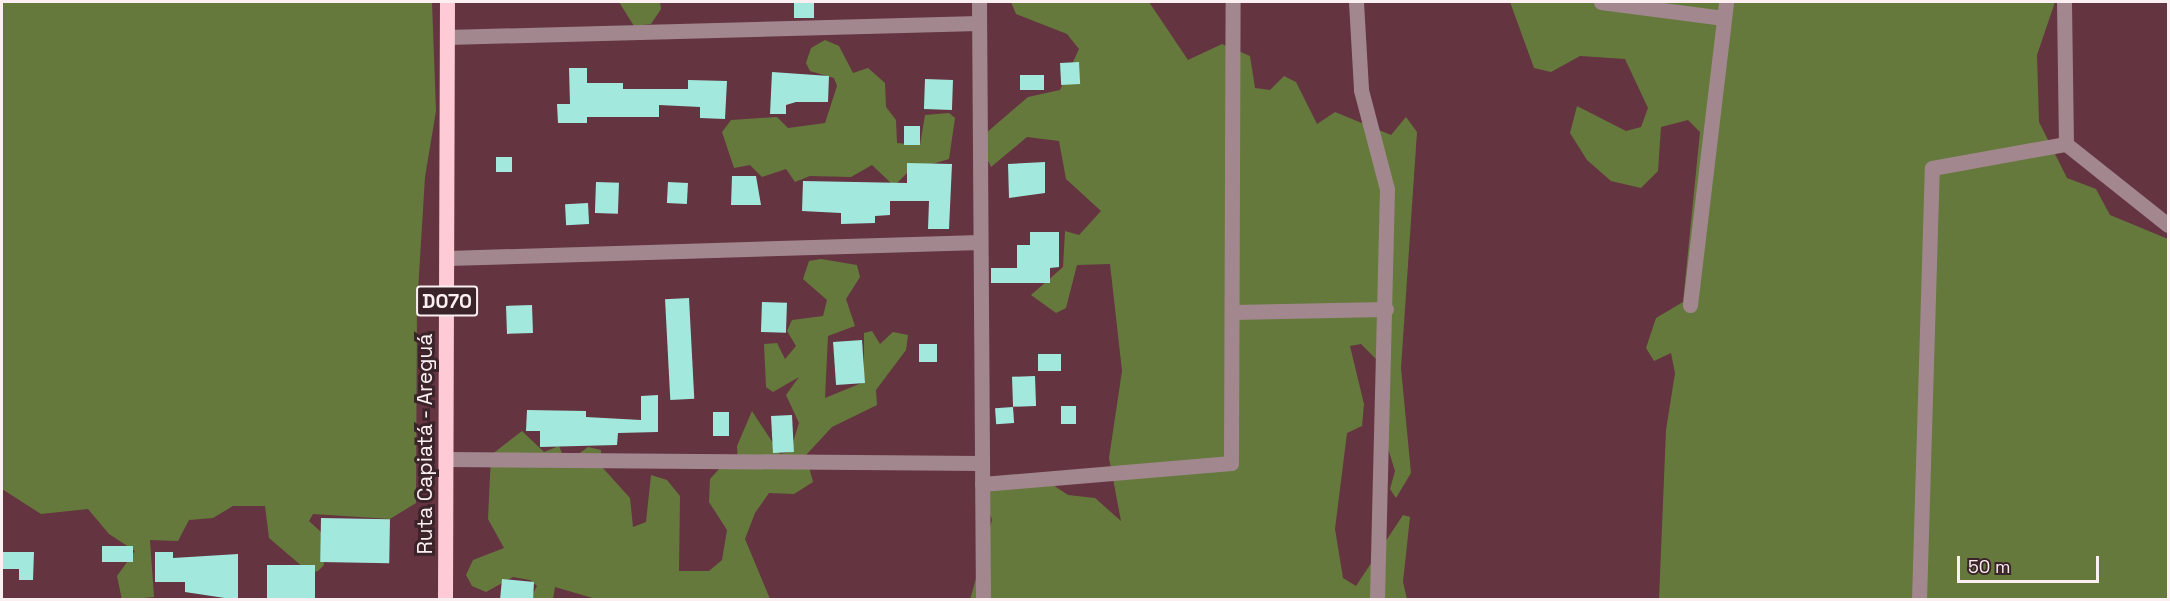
<!DOCTYPE html>
<meta charset="utf-8">
<style>
body{margin:0}
#map{position:relative;width:2170px;height:601px;overflow:hidden;background:#643441;font-family:"Space Grotesk",sans-serif}
div>[style]{position:absolute}
[style*='--x']{left:calc(var(--x)*1px);top:calc(var(--y)*1px);width:calc(var(--w)*1px);rotate:calc(var(--a)*1deg)}
.forest>*{inset:0;background:#65793c}
.building>*{inset:0;background:#a3e8dd;transform-origin:0 0}
.minor>*{height:15px;margin:-7.5px;padding:0 7.5px;transform-origin:7.5px;border-radius:7.5px;background:#a2888e}
.major>*{height:15px;margin:-7.5px;padding:0 7.5px;transform-origin:7.5px;border-radius:7.5px;background:#fdcad5}
span{translate:-50% -50%;white-space:nowrap;text-align:center;line-height:1.15;-webkit-text-stroke:6px #3b2429;paint-order:stroke}
.shield-label span{padding:2px 4px;background:#3b2429;border:2px solid;border-radius:4px;-webkit-text-stroke-width:0}
.shield-label{font-size:20px;color:#fceff2;font-weight:700}
.street-label{font-size:21px;color:#fceff2}
.frame{position:absolute;inset:0;border:3px solid #fceff2;pointer-events:none}
.scale{position:absolute;left:1957px;top:556px;width:142px;height:27px;box-sizing:border-box;border:3px solid #fceff2;border-top:0;padding-left:8px;font-size:18px;line-height:21px;white-space:nowrap;color:#fceff2;-webkit-text-stroke:4px #3b2429;paint-order:stroke}
</style>
<div id="map">
<div class="forest">
<i style="clip-path:polygon(2px 2px,432px 2px,436px 111px,425px 177px,417px 307px,416px 503px,390px 519px,313px 514px,309px 521px,321px 532px,324px 565px,318px 571px,310px 573px,269px 538px,265px 506px,233px 506px,213px 518px,189px 520px,178px 541px,150px 540px,154px 597px,122px 600px,117px 576px,135px 551px,109px 534px,88px 509px,41px 514px,2px 489px)"></i>
<i style="clip-path:polygon(619px 2px,660px 2px,661px 9px,651px 24px,634px 26px)"></i>
<i style="clip-path:polygon(1011px 2px,1149px 2px,1188px 60px,1222px 44px,1250px 56px,1255px 88px,1270px 90px,1284px 76px,1296px 82px,1317px 124px,1335px 112px,1391px 135px,1406px 117px,1417px 132px,1401px 368px,1411px 473px,1396px 498px,1390px 489px,1395px 471px,1379px 419px,1384px 367px,1361px 344px,1350px 346px,1364px 404px,1362px 426px,1347px 433px,1335px 529px,1343px 578px,1356px 586px,1403px 515px,1410px 517px,1403px 582px,1407px 599px,970px 600px,992px 520px,983px 493px,995px 479px,1044px 479px,1068px 495px,1095px 498px,1121px 521px,1109px 458px,1122px 371px,1110px 264px,1077px 265px,1066px 308px,1056px 313px,1031px 295px,1063px 267px,1065px 231px,1079px 235px,1101px 211px,1066px 179px,1059px 141px,1027px 137px,991px 167px,978px 140px,1028px 97px,1060px 90px,1079px 49px,1067px 34px,1016px 14px)"></i>
<i style="clip-path:polygon(1510px 2px,2055px 2px,2037px 55px,2039px 122px,2067px 178px,2096px 189px,2110px 215px,2168px 239px,2168px 599px,1659px 599px,1666px 430px,1675px 373px,1671px 353px,1654px 361px,1646px 348px,1656px 318px,1683px 302px,1700px 132px,1688px 120px,1661px 127px,1658px 171px,1641px 188px,1611px 181px,1587px 160px,1570px 133px,1577px 106px,1626px 131px,1641px 127px,1648px 108px,1625px 59px,1580px 56px,1551px 72px,1534px 68px)"></i>
<i style="clip-path:polygon(825px 40px,839px 46px,853px 73px,868px 68px,885px 83px,886px 107px,896px 120px,897px 143px,920px 145px,925px 115px,949px 113px,955px 118px,949px 159px,909px 171px,894px 186px,872px 165px,851px 177px,810px 176px,795px 182px,786px 169px,762px 177px,750px 165px,734px 168px,722px 132px,731px 120px,777px 117px,788px 128px,825px 123px,837px 86px,834px 78px,810px 71px,806px 63px,811px 48px)"></i>
<i style="clip-path:polygon(821px 259px,857px 265px,860px 277px,846px 299px,855px 326px,828px 336px,825px 398px,864px 382px,864px 333px,872px 331px,880px 344px,893px 332px,908px 335px,906px 350px,876px 390px,877px 405px,832px 427px,806px 455px,813px 482px,794px 494px,769px 493px,755px 513px,745px 539px,770px 599px,596px 599px,555px 587px,553px 599px,530px 599px,537px 586px,530px 580px,513px 577px,486px 592px,472px 586px,466px 575px,473px 560px,504px 548px,488px 519px,491px 455px,522px 431px,544px 452px,559px 446px,566px 463px,588px 447px,601px 450px,602px 467px,630px 498px,633px 527px,646px 522px,651px 475px,667px 480px,680px 496px,679px 571px,709px 571px,722px 560px,727px 530px,709px 502px,710px 479px,720px 468px,738px 469px,737px 446px,752px 411px,780px 454px,790px 452px,799px 423px,786px 395px,799px 377px,773px 392px,766px 387px,764px 344px,777px 343px,785px 359px,796px 346px,787px 331px,792px 320px,823px 316px,827px 300px,803px 279px,809px 261px)"></i>
</div>
<div class="building">
<i style="left:794px;top:2px;width:20px;height:16px"></i>
<i style="left:1079px;top:62px;width:22px;height:19px;rotate:87deg"></i>
<i style="clip-path:polygon(569px 68px,587px 68px,587px 83px,623px 83px,623px 89px,688px 89px,688px 80px,727px 81px,725px 119px,700px 118px,700px 107px,659px 105px,659px 117px,587px 117px,587px 123px,558px 123px,557px 104px,570px 104px)"></i>
<i style="clip-path:polygon(772px 72px,829px 76px,828px 102px,796px 102px,786px 105px,786px 114px,770px 114px)"></i>
<i style="left:1044px;top:75px;width:15px;height:24px;rotate:90deg"></i>
<i style="left:925px;top:79px;width:28px;height:30px;rotate:2deg"></i>
<i style="left:904px;top:126px;width:16px;height:19px"></i>
<i style="left:496px;top:157px;width:16px;height:15px"></i>
<i style="clip-path:polygon(1045px 162px,1045px 193px,1009px 198px,1008px 164px)"></i>
<i style="clip-path:polygon(907px 163px,952px 164px,949px 229px,928px 229px,929px 201px,890px 201px,890px 215px,875px 216px,875px 223px,841px 224px,841px 213px,802px 211px,803px 181px,907px 183px)"></i>
<i style="clip-path:polygon(732px 176px,756px 176px,761px 205px,731px 205px)"></i>
<i style="left:596px;top:182px;width:23px;height:31px;rotate:2deg"></i>
<i style="left:668px;top:182px;width:20px;height:21px;rotate:3deg"></i>
<i style="left:588px;top:203px;width:21px;height:23px;rotate:87deg"></i>
<i style="clip-path:polygon(1030px 232px,1059px 232px,1059px 267px,1050px 268px,1050px 283px,991px 283px,991px 268px,1017px 268px,1017px 245px,1030px 245px)"></i>
<i style="left:689px;top:298px;width:101px;height:24px;rotate:87deg"></i>
<i style="left:762px;top:302px;width:25px;height:30px;rotate:2deg"></i>
<i style="left:532px;top:305px;width:28px;height:26px;rotate:88deg"></i>
<i style="left:862px;top:340px;width:43px;height:29px;rotate:86deg"></i>
<i style="left:919px;top:344px;width:18px;height:18px"></i>
<i style="left:1061px;top:354px;width:17px;height:23px;rotate:90deg"></i>
<i style="left:1035px;top:376px;width:30px;height:23px;rotate:88deg"></i>
<i style="clip-path:polygon(658px 395px,658px 432px,618px 433px,617px 445px,540px 447px,540px 431px,526px 431px,527px 410px,586px 411px,586px 417px,641px 420px,641px 396px)"></i>
<i style="left:1061px;top:406px;width:15px;height:18px"></i>
<i style="left:1013px;top:407px;width:16px;height:18px;rotate:86deg"></i>
<i style="left:713px;top:412px;width:16px;height:24px"></i>
<i style="left:792px;top:415px;width:37px;height:21px;rotate:87deg"></i>
<i style="left:321px;top:518px;width:69px;height:44px;rotate:1deg"></i>
<i style="left:102px;top:546px;width:31px;height:16px"></i>
<i style="clip-path:polygon(2px 552px,34px 552px,33px 580px,19px 580px,19px 569px,2px 569px)"></i>
<i style="clip-path:polygon(155px 552px,173px 552px,173px 558px,238px 554px,238px 600px,185px 592px,185px 582px,155px 582px)"></i>
<i style="left:267px;top:565px;width:48px;height:35px"></i>
<i style="clip-path:polygon(502px 579px,534px 582px,533px 600px,500px 600px)"></i>
</div>
<div class="minor">
<i style="--x:979;--y:2;--w:598;--a:89.62"></i>
<i style="--x:1356;--y:2;--w:88;--a:86.7"></i>
<i style="--x:1361;--y:90;--w:102;--a:75.3"></i>
<i style="--x:1387;--y:189;--w:411;--a:91.4"></i>
<i style="--x:1601;--y:2;--w:124;--a:7.4"></i>
<i style="--x:2064;--y:2;--w:142;--a:89.2"></i>
<i style="--x:447;--y:37;--w:532;--a:-1.51"></i>
<i style="--x:447;--y:258;--w:533;--a:-1.72"></i>
<i style="--x:1690;--y:305;--w:305;--a:-83.2"></i>
<i style="--x:1232;--y:312;--w:154;--a:-1.1"></i>
<i style="--x:447;--y:459;--w:535;--a:0.43"></i>
<i style="--x:982;--y:484;--w:250;--a:-4.8"></i>
<i style="--x:1231;--y:463;--w:461;--a:-89.8"></i>
<i style="--x:1919;--y:600;--w:432;--a:-88.3"></i>
<i style="--x:1932;--y:168;--w:136;--a:-10.2"></i>
<i style="--x:2066;--y:144;--w:130;--a:38.5"></i>
</div>
<div class="major">
<i style="--x:445;--y:600;--w:598;--a:-89.81"></i>
</div>
<div class="shield-label">
<span style="left:447px;top:301px">D070</span>
</div>
<div class="street-label">
<span style="left:425px;top:444px;rotate:-90deg">Ruta Capiatá - Areguá</span>
</div>
<div class="frame"></div>
<div class="scale">50 m</div>
</div>
